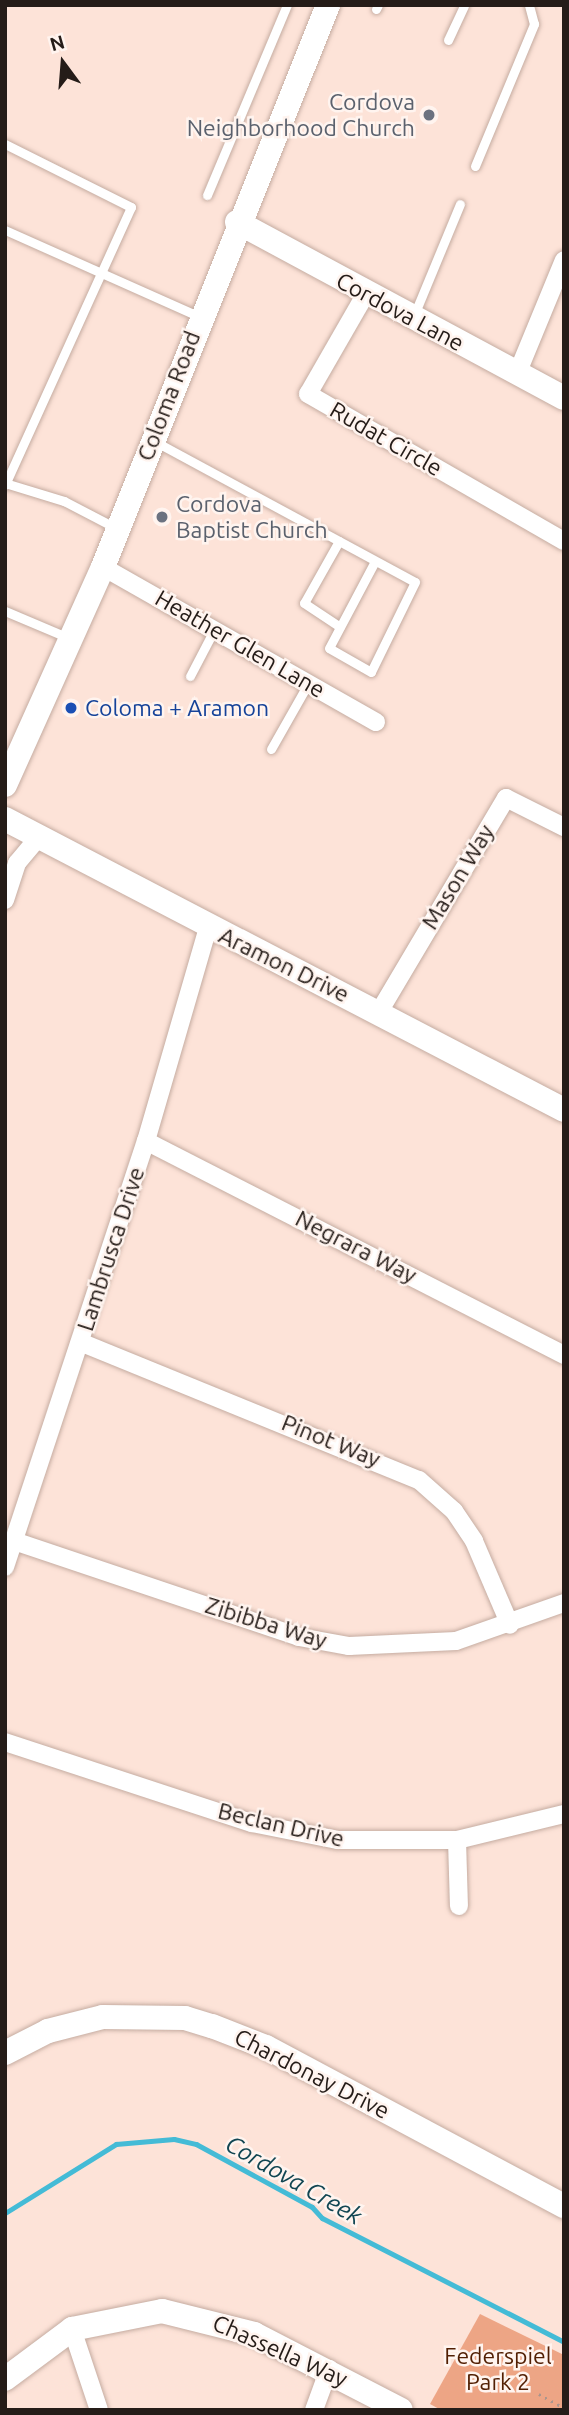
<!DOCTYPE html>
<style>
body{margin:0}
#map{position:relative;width:569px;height:2415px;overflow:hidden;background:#fde3d8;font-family:Ubuntu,sans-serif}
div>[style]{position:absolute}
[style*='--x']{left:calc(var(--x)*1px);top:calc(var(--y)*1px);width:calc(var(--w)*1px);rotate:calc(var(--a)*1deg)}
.green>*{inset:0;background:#eda585}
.stream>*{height:5px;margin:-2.5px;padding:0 2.5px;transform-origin:2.5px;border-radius:2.5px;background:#44bbd6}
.path>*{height:2.5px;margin-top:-1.25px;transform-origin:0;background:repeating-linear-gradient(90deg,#a9958d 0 2px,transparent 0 7px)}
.roads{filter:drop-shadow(0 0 2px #c5aca1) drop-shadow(0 0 2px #c5aca1)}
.lane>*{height:9px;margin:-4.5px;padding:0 4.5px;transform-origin:4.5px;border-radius:4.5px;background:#fff}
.street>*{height:18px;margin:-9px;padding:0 9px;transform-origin:9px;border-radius:9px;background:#fff}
.secondary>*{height:24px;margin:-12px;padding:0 12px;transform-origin:12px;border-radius:12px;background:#fff}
.dots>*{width:19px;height:19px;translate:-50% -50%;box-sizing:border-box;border:4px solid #fff4ef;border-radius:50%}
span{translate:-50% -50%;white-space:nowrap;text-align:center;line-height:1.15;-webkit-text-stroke:5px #fff4ef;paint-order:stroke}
.worship-label{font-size:23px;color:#5b616d}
.right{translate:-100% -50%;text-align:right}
.left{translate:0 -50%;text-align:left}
.street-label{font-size:23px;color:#251c18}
.transit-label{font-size:23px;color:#164399}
.park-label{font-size:23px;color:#521f03}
.water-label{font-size:24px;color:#124652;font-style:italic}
.frame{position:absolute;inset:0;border:7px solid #251c18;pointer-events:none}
.north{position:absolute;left:28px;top:28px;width:70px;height:70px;-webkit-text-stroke:5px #fff4ef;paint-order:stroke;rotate:344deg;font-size:19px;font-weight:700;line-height:28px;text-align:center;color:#251c18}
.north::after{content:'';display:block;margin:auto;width:24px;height:32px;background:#251c18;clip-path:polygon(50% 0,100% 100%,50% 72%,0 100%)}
</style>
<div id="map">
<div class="green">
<i style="clip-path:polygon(480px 2314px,564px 2355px,564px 2410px,441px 2410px,430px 2404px)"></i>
</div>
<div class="stream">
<i style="--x:5;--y:2213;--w:131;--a:-31.9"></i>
<i style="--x:116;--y:2144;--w:58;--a:-4.9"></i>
<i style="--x:174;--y:2139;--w:23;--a:13"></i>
<i style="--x:196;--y:2144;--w:132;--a:28.5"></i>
<i style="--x:312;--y:2207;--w:15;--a:48"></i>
<i style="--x:322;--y:2218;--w:272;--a:27.1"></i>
</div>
<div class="path">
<i style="--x:539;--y:2394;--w:29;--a:29"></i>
</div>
<div class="roads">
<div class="lane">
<i style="--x:376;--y:9;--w:4;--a:-63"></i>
<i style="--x:448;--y:40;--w:38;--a:-65"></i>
<i style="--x:5;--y:144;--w:141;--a:26.6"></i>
<i style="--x:131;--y:207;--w:305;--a:114.4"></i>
<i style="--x:475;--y:166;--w:154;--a:-67.4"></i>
<i style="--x:534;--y:24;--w:20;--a:-105"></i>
<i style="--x:207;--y:195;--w:206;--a:-67.2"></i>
<i style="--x:5;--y:230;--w:214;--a:24"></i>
<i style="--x:414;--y:315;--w:120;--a:-67.5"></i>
<i style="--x:156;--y:442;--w:294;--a:28.4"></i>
<i style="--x:415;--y:582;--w:100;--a:116.1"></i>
<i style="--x:371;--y:672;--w:48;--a:-150.3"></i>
<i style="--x:329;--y:648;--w:98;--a:-62.1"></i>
<i style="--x:5;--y:483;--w:62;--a:17"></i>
<i style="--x:64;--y:501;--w:59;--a:27.4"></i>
<i style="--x:339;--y:541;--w:71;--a:119.4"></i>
<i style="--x:304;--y:603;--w:43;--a:33.7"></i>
<i style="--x:5;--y:611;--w:69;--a:22.9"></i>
<i style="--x:190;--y:676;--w:52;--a:-62.4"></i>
<i style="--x:271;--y:749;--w:75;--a:-60.4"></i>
</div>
<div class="street">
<i style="--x:365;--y:295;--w:114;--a:119.9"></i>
<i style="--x:308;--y:394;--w:295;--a:29.9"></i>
<i style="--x:517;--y:374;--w:123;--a:-67.6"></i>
<i style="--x:103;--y:567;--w:314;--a:29.6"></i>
<i style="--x:5;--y:900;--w:39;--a:-72"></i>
<i style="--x:17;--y:863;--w:33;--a:-50"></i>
<i style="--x:379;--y:1012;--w:249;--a:-59.3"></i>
<i style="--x:506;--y:798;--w:65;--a:26.6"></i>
<i style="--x:146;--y:1141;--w:470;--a:27.1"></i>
<i style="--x:80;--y:1342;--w:366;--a:22.2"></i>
<i style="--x:419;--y:1480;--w:47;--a:41.5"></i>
<i style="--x:454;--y:1511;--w:36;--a:56"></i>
<i style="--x:474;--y:1541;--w:91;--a:66.8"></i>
<i style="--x:14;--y:1541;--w:301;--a:18.6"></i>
<i style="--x:299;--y:1637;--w:51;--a:10.2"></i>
<i style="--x:349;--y:1646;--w:107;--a:-2.7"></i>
<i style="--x:456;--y:1641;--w:114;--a:-19.4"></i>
<i style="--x:5;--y:1567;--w:449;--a:-71.7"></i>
<i style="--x:146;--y:1141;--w:222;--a:-73.8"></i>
<i style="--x:5;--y:1742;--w:260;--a:18.2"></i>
<i style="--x:252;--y:1823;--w:88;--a:11.2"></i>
<i style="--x:338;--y:1840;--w:119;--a:0"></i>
<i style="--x:457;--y:1840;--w:110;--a:-13.7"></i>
<i style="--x:457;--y:1840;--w:66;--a:88.3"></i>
<i style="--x:72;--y:2329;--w:85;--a:71.6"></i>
<i style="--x:314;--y:2410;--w:44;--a:-69.9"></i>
</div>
<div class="secondary">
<i style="--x:237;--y:222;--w:371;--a:28.3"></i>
<i style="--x:5;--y:785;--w:239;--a:-65.8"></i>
<i style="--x:103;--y:567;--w:605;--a:-68.18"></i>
<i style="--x:5;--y:819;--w:630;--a:27.5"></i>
<i style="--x:5;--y:2053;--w:48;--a:-27.1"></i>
<i style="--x:48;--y:2031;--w:57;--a:-14.3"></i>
<i style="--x:103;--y:2017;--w:82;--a:0.7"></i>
<i style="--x:185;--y:2018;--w:28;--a:17"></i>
<i style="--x:212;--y:2026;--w:58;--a:21.3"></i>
<i style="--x:266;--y:2047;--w:338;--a:28.1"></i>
<i style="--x:5;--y:2379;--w:84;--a:-36.7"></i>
<i style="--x:72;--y:2329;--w:92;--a:-11.3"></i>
<i style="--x:162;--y:2311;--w:95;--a:14"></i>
<i style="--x:254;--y:2334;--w:165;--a:27.3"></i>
</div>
</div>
<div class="dots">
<i style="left:429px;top:115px;background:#6b7280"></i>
<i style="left:162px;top:517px;background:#6b7280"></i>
<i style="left:71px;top:708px;background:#1a4fb4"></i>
</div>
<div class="worship-label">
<span class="right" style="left:415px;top:115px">Cordova<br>Neighborhood Church</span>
<span class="left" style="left:176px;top:517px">Cordova<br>Baptist Church</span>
</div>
<div class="street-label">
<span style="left:400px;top:312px;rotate:28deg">Cordova Lane</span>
<span style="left:169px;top:396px;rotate:-69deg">Coloma Road</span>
<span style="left:386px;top:439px;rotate:30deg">Rudat Circle</span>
<span style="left:240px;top:644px;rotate:30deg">Heather Glen Lane</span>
<span style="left:458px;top:877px;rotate:-59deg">Mason Way</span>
<span style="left:284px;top:965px;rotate:26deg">Aramon Drive</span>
<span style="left:356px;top:1247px;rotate:27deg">Negrara Way</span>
<span style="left:111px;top:1249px;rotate:-72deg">Lambrusca Drive</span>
<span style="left:331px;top:1441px;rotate:22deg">Pinot Way</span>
<span style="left:266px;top:1623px;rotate:17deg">Zibibba Way</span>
<span style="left:281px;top:1825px;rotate:13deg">Beclan Drive</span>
<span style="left:312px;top:2074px;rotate:27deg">Chardonay Drive</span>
<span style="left:280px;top:2351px;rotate:24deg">Chassella Way</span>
</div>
<div class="transit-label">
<span class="left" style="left:85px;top:708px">Coloma + Aramon</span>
</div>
<div class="park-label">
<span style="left:498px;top:2369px">Federspiel<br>Park 2</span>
</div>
<div class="water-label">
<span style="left:294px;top:2180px;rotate:30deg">Cordova Creek</span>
</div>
<div class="frame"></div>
<div class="north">N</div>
</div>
